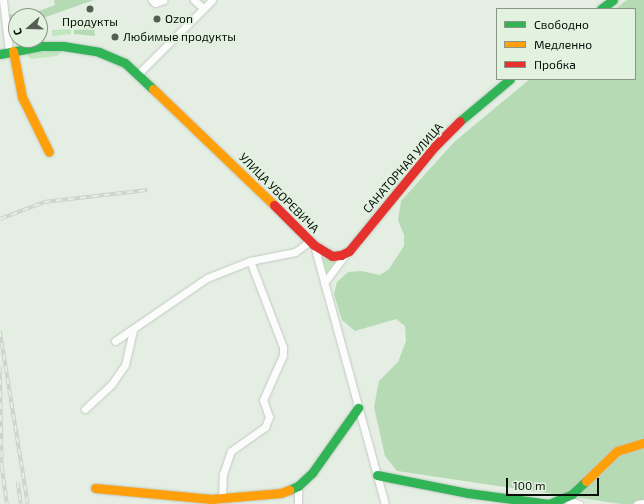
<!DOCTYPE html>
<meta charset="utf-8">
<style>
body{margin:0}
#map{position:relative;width:644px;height:504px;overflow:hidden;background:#e4eee3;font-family:"Exo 2",sans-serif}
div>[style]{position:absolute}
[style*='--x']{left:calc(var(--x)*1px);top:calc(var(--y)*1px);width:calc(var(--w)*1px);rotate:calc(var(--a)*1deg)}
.green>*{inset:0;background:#c2e7c0}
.forest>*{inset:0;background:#b6dbb4}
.roads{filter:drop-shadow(0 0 1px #c2cac1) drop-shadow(0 0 1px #c2cac1)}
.street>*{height:7px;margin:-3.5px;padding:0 3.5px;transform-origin:3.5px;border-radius:3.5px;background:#fbfcfb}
.fast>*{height:9px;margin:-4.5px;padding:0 4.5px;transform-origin:4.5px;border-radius:4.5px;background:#30b455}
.slow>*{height:9px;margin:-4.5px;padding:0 4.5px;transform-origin:4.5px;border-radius:4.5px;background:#ff9f0a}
.jam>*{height:9px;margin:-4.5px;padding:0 4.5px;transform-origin:4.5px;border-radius:4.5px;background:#e5322d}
.rail>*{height:3.5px;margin-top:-1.75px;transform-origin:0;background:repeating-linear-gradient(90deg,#e1f2df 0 6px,#cfd1cf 0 12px);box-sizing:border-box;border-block:1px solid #cfd1cf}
.dots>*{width:11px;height:11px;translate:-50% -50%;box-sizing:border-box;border:2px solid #e1f2df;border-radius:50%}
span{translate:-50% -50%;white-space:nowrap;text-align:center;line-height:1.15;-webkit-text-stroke:3.5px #e1f2df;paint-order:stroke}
.poi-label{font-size:12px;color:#090f09}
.left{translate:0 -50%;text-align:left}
.street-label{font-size:12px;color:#090f09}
.legend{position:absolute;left:496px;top:8px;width:140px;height:72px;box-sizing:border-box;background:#e1f2df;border:1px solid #8b9789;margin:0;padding:5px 7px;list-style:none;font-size:12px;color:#090f09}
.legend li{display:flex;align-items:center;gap:8px;height:20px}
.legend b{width:20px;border:1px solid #8b9789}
.north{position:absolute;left:8px;top:8px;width:40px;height:40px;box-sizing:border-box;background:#e1f2df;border:1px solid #8b9789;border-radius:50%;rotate:250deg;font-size:11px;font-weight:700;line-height:16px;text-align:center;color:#090f09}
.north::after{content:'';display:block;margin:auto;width:14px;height:18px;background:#565d55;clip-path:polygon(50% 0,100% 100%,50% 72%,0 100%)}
.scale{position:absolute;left:506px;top:478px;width:93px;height:18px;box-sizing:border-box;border:2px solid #090f09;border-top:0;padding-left:5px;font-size:12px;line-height:14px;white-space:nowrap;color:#090f09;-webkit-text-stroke:3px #e1f2df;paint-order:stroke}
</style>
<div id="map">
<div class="green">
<i style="clip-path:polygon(71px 29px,71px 34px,52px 36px,52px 30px)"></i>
<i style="clip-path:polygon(48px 50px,61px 50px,61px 53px,57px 56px,31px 59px,27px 56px,28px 53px)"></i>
<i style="clip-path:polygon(320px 257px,337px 261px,326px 274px)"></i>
</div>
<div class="forest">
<i style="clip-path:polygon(54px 0,94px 0,40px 19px,40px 16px,26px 16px,55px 5px)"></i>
<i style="clip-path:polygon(627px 0,644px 0,644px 504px,621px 504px,397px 471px,385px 456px,374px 407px,379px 381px,398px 362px,406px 341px,405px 326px,396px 319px,355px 331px,342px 320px,334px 294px,337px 282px,348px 272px,361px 271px,380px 275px,389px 269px,404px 246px,404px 235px,398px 220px,401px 201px,454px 142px,530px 79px,635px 79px,635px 9px,615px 9px)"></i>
<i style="clip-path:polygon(14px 14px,16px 19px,14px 29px,10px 27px,9px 15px)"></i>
<i style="clip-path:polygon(94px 29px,95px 36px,74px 34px,74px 30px)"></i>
</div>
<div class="roads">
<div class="street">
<i style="--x:3;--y:0;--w:52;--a:83.4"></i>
<i style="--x:152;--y:0;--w:4;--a:45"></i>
<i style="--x:155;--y:3;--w:9;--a:-18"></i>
<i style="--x:194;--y:0;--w:13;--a:42"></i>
<i style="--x:139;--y:73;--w:103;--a:-45"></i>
<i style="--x:314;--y:245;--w:269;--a:74.7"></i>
<i style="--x:324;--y:283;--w:38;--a:-53"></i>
<i style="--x:115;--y:341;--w:112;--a:-34.4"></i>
<i style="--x:207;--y:278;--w:46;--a:-21.6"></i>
<i style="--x:250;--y:261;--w:46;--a:-11.3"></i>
<i style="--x:295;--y:252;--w:19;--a:-36"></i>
<i style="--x:85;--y:409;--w:35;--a:-43"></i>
<i style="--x:111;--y:385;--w:24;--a:-55"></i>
<i style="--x:125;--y:365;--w:37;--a:-77"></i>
<i style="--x:298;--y:486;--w:18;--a:90"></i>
<i style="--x:222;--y:498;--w:24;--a:-88"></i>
<i style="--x:223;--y:474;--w:24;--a:-71"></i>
<i style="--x:231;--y:451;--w:42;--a:-35.2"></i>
<i style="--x:265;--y:427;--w:11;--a:-68"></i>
<i style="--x:269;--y:417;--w:18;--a:-109"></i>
<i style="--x:263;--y:400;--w:49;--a:-66"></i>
<i style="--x:283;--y:355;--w:8;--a:-90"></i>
<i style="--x:283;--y:347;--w:92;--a:-111"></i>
<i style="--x:565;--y:499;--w:15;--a:20"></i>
<i style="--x:637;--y:504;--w:7;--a:-8"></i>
</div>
<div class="fast">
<i style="--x:601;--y:9;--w:15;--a:-37"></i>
<i style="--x:0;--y:54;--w:43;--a:-10.8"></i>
<i style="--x:42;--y:46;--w:21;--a:0"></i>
<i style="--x:63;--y:46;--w:36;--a:9"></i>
<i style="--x:99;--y:52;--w:28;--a:23"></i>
<i style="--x:125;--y:63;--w:38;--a:43"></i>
<i style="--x:460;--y:121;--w:65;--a:-40"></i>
<i style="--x:377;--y:475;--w:93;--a:11.2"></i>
<i style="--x:468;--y:493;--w:82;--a:7.7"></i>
<i style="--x:549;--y:504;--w:25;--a:-23"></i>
<i style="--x:572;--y:494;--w:19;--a:-43"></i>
<i style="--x:289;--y:490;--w:10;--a:-24"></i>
<i style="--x:298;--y:486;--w:19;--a:-43"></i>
<i style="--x:312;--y:473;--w:80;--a:-54.7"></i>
</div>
<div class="slow">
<i style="--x:13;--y:51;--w:47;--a:78.9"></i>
<i style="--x:22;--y:97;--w:61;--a:63.9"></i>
<i style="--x:153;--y:89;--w:168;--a:43.8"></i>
<i style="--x:586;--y:481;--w:43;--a:-44.1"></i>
<i style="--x:617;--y:451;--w:28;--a:-17"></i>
<i style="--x:95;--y:488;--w:117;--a:5.4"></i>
<i style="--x:211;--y:499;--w:70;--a:-4.9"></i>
<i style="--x:281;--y:493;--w:9;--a:-21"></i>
</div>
<div class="jam">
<i style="--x:274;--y:205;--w:57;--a:45"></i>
<i style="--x:314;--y:245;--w:21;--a:31"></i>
<i style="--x:332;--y:256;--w:9;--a:-6"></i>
<i style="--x:341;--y:255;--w:9;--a:-27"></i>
<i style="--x:349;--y:251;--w:136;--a:-50.7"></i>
<i style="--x:435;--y:146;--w:35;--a:-45"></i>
</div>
</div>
<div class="rail">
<i style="--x:0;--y:219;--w:47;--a:-21.1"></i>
<i style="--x:44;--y:202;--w:104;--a:-6.6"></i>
<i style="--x:0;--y:331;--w:175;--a:80.8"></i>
<i style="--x:0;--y:367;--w:100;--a:88.9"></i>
<i style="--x:2;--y:467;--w:37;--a:82"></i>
<i style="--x:18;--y:482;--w:22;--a:82"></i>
</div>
<div class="dots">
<i style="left:90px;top:9px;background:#565d55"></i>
<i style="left:157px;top:19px;background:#565d55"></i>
<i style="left:115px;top:37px;background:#565d55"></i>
</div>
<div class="poi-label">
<span class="left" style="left:165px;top:19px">Ozon</span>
<span style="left:90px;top:22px">Продукты</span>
<span class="left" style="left:123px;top:37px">Любимые продукты</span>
</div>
<div class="street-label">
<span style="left:403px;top:168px;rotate:-49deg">САНАТОРНАЯ УЛИЦА</span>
<span style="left:279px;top:193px;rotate:45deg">УЛИЦА УБОРЕВИЧА</span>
</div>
<ul class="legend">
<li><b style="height:5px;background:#30b455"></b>Свободно</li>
<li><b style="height:5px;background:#ff9f0a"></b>Медленно</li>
<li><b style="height:5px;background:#e5322d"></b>Пробка</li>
</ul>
<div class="north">С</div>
<div class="scale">100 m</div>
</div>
